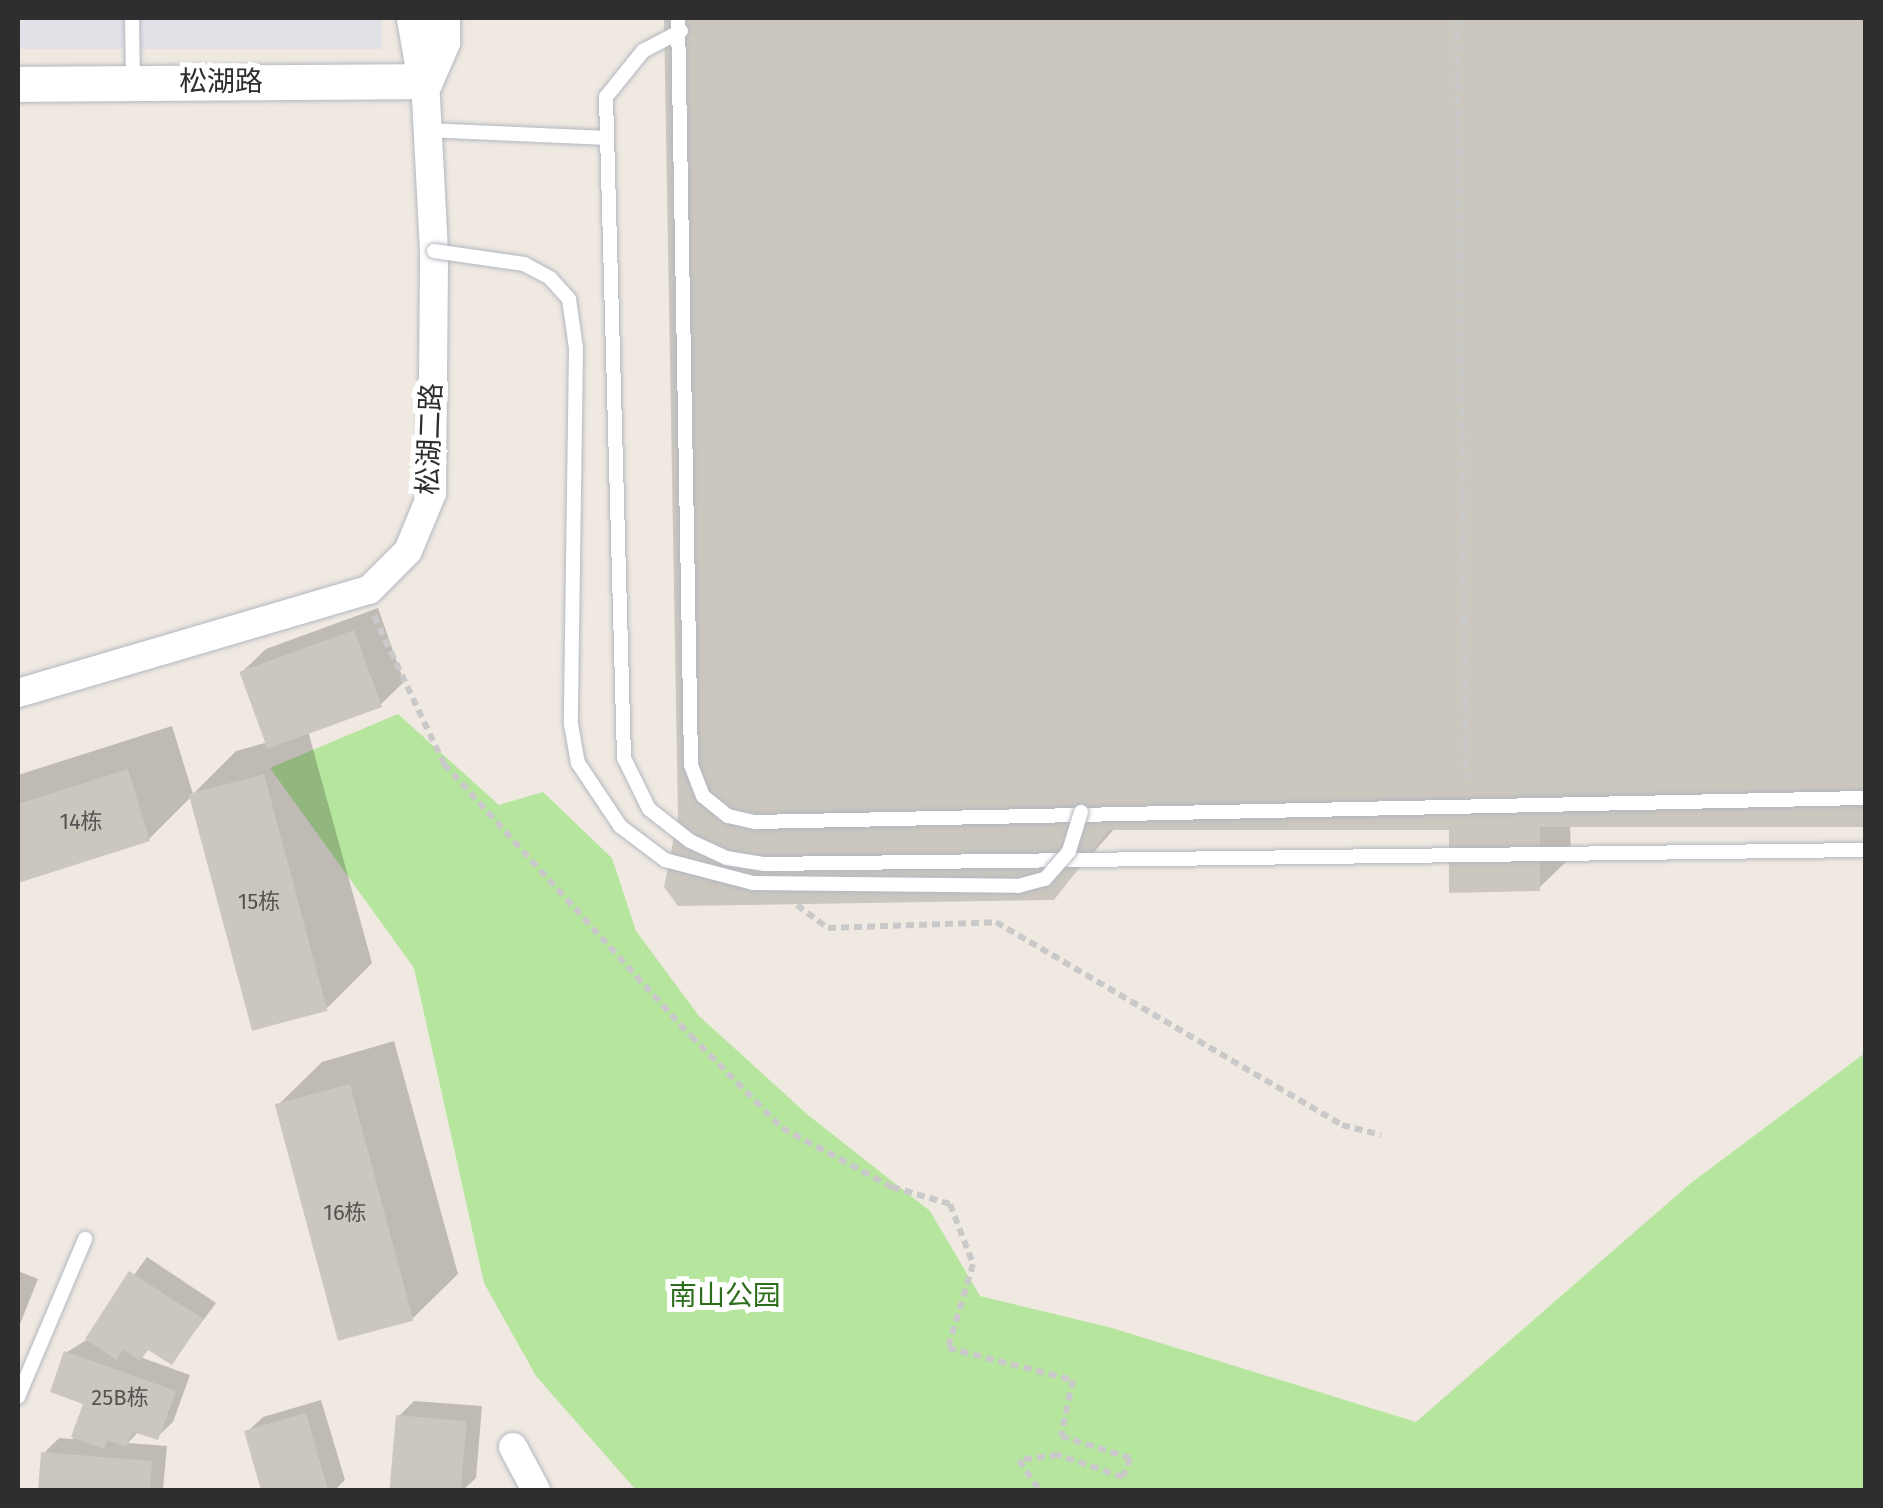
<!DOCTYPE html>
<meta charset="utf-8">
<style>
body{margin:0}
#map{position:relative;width:1883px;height:1508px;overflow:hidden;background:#efe9e1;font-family:"Fira Sans","Noto Sans SC",sans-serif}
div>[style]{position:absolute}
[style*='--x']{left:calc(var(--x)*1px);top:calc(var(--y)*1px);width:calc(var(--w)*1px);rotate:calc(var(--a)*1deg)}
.industrial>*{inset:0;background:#e3e1e8;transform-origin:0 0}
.green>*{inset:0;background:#b6e59e}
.shadow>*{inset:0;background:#0003}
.building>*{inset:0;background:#cbc7bf;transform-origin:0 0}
.path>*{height:6px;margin-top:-3px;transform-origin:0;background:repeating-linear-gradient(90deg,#c9c9c9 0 8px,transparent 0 13px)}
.roads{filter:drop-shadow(0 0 2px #b4b7c1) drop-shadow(0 0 2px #b4b7c1)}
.service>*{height:14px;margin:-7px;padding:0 7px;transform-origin:7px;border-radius:7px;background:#fff}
.minor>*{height:28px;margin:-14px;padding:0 14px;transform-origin:14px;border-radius:14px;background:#fff}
.tertiary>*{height:35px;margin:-17.5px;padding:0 17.5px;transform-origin:17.5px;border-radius:17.5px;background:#fff}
.bridges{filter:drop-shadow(0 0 2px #b4b7c1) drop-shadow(0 0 2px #b4b7c1)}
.service-bridge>*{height:14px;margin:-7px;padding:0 7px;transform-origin:7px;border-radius:7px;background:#fff}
span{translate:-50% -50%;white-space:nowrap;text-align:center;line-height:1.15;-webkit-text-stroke:10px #fff;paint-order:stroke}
.number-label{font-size:22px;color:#555452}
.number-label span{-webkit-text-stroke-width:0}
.street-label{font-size:28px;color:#2e2e2e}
.park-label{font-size:28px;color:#2c6e1b}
.frame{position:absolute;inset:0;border:20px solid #2e2e2e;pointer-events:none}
</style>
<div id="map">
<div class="industrial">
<i style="left:18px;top:18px;width:364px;height:31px"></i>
</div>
<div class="green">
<i style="clip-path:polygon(398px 714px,499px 805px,543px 792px,612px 858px,636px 931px,699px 1016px,808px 1115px,930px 1211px,980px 1296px,1112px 1328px,1416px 1422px,1691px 1183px,1865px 1053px,1865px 1490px,636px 1490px,536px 1376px,484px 1283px,414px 968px,270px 768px)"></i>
</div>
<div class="shadow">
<i style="clip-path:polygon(666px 18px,1866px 18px,1866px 824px,1570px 825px,1571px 857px,1539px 888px,1452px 827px,1115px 828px,1053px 898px,680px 817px)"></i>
<i style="clip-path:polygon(378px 608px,404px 682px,380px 705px,308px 731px,372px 963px,327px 1008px,192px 796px,149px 839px,18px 881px,18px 775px,172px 726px,193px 794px,236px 751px,268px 742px,242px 672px,266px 649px)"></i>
<i style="clip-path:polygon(394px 1041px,458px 1274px,413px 1318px,277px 1106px,322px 1062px)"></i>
<i style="clip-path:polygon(147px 1257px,216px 1303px,172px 1362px,150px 1348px,140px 1357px,190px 1375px,173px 1422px,157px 1437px,139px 1431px,128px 1443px,167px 1446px,163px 1489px,41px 1490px,44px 1453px,59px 1438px,73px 1439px,86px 1402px,67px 1352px,88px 1339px)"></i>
<i style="clip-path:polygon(18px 1271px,38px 1279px,18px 1329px)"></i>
<i style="clip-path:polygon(321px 1400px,345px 1480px,335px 1490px,264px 1490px,247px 1432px,263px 1417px)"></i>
<i style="clip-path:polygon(414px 1401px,482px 1406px,476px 1478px,463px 1490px,393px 1488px,399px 1416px)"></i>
</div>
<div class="building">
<i style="clip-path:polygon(664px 18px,1866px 18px,1866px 827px,1540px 827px,1540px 891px,1449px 893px,1449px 830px,1109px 830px,1054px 900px,678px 906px,664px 887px,678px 817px)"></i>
<i style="left:354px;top:630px;width:82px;height:122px;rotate:70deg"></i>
<i style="clip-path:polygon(128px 769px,150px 841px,18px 883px,18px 804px)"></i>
<i style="left:264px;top:774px;width:245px;height:78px;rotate:75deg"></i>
<i style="left:350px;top:1084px;width:245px;height:78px;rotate:75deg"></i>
<i style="clip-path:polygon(129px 1271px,203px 1319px,172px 1365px,148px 1350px,140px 1361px,123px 1349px,116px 1360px,85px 1339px)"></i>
<i style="clip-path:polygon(64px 1351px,176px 1391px,158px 1440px,133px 1432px,126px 1447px,107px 1440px,104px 1449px,71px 1437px,83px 1404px,50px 1392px)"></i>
<i style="clip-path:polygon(306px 1413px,328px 1490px,261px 1490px,244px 1431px)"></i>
<i style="left:396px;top:1415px;width:71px;height:75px;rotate:5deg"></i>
<i style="clip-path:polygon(41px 1452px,152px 1461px,150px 1490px,38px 1490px)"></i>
</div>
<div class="path">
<i style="--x:1457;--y:18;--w:768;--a:89.33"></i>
<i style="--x:374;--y:616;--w:164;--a:64.7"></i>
<i style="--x:444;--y:764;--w:367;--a:47.8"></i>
<i style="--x:691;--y:1036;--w:129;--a:45.3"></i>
<i style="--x:782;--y:1128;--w:125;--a:28.2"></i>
<i style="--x:892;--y:1187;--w:60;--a:16.3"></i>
<i style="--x:950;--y:1204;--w:64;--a:69"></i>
<i style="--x:973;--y:1264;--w:88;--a:106.6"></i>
<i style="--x:948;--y:1348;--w:129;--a:14.4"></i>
<i style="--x:1073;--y:1380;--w:57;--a:102.1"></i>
<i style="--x:1061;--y:1436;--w:72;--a:17.7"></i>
<i style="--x:1130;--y:1458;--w:20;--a:110"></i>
<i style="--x:1123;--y:1477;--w:69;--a:-161.3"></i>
<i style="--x:1058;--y:1455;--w:39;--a:173"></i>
<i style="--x:1019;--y:1460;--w:36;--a:56"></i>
<i style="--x:797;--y:905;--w:39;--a:37"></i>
<i style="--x:828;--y:928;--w:168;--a:-2"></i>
<i style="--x:996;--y:922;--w:401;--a:30.4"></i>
<i style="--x:1342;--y:1125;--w:40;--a:14.4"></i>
</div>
<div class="roads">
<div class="service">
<i style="--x:132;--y:18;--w:64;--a:89.1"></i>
<i style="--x:678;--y:18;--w:747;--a:89"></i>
<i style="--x:691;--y:765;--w:33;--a:69"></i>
<i style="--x:703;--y:796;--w:32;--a:39"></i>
<i style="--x:728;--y:816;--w:28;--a:13"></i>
<i style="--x:755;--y:822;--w:1111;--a:-1.24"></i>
<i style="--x:681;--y:31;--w:43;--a:152.2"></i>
<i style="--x:643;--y:51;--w:59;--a:128.8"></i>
<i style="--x:606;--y:97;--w:661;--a:88.44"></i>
<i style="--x:624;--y:758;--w:57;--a:63.9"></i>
<i style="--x:649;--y:809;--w:52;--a:38"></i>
<i style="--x:690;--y:841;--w:40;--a:25"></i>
<i style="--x:726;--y:858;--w:39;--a:9"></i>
<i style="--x:765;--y:864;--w:1101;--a:-0.73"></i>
<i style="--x:427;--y:130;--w:180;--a:2.5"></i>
<i style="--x:18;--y:1397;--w:172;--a:-67"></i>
</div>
<div class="minor">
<i style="--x:18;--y:693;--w:366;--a:-16.4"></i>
<i style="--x:369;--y:590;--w:55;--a:-45"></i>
<i style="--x:408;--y:551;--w:63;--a:-67.5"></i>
<i style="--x:432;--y:493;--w:242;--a:-89.5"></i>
<i style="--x:434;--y:251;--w:170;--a:-93"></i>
<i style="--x:513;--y:1447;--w:49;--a:61.9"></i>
</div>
<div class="tertiary">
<i style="--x:414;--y:18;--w:64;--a:80.1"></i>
<i style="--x:425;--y:81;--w:43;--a:-66.4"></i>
<i style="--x:442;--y:42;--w:24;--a:-90"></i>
<i style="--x:18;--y:84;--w:407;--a:-0.4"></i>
</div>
</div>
<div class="bridges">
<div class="service-bridge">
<i style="--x:434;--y:251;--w:91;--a:8.2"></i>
<i style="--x:524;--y:264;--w:30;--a:28"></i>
<i style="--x:550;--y:278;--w:28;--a:48"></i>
<i style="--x:569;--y:299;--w:49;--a:81.9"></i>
<i style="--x:576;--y:348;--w:376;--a:90.8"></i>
<i style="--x:571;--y:724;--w:40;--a:80"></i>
<i style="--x:578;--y:763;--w:76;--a:56.3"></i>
<i style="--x:620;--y:826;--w:56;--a:37.1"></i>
<i style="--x:665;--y:860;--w:91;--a:14.6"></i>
<i style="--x:753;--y:883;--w:265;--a:0.6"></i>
<i style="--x:1018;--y:886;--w:28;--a:-15"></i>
<i style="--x:1045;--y:879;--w:37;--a:-49"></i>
<i style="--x:1069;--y:851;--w:41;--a:-72.9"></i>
</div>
</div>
<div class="number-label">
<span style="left:81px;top:822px">14栋</span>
<span style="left:259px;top:902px">15栋</span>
<span style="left:345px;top:1213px">16栋</span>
<span style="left:120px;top:1398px">25B栋</span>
</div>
<div class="street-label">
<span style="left:221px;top:82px">松湖路</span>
<span style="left:430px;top:439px;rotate:-88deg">松湖二路</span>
</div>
<div class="park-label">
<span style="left:725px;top:1296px">南山公园</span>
</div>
<div class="frame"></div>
</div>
